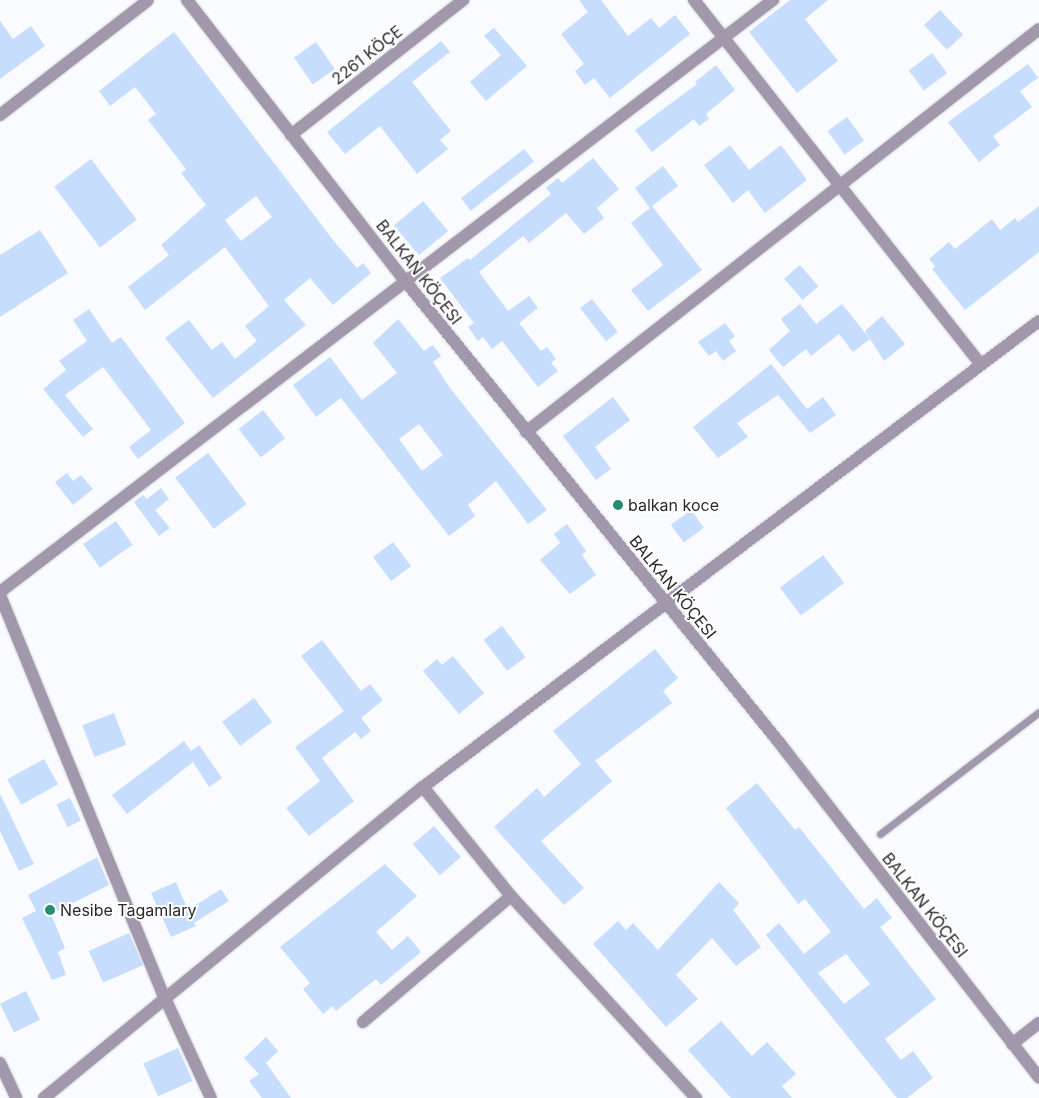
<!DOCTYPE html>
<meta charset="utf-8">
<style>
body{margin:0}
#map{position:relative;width:1039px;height:1098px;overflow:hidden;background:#fafbff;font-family:Inter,sans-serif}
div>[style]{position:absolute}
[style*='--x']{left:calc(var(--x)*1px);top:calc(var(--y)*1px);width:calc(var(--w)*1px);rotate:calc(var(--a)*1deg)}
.building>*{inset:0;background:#c7ddfd;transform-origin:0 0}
.roads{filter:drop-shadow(0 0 1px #d4d5d9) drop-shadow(0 0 1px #d4d5d9)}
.service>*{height:7px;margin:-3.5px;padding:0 3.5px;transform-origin:3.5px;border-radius:3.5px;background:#a199ab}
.minor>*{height:12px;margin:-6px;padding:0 6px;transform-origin:6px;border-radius:6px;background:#a199ab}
.dots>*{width:14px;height:14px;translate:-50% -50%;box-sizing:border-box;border:2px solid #fff;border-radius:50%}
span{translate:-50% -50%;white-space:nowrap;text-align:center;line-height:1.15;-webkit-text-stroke:4px #fff;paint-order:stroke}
.street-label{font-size:16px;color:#29292c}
.poi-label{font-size:16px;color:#29292c}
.left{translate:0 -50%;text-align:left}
</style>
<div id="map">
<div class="building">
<i style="clip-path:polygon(579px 0,601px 0,628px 36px,651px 18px,659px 28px,675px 15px,690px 34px,610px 98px,594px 78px,585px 85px,575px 71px,584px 64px,561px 34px,588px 12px)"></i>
<i style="clip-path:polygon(790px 0,828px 0,805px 19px,838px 61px,797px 93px,749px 32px)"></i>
<i style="left:940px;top:10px;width:34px;height:22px;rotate:47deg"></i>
<i style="clip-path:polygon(0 21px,13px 39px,31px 26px,45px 46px,0 79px)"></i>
<i style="clip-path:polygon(494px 28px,527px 66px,486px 101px,470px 82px,501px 55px,484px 36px)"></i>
<i style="clip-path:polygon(evenodd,174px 32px,333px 240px,357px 268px,363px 263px,371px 273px,333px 305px,310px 278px,284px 300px,306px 325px,213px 398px,165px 338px,189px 320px,212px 350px,222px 342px,235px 359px,257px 341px,245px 326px,269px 306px,225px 247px,145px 310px,128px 287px,169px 255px,161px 245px,206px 205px,181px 173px,186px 169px,148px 120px,156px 114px,135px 87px,110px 106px,99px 91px,174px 32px,256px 196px,272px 217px,241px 241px,225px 220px,256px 196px)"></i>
<i style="clip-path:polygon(441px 41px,450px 52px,412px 82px,451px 131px,440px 140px,448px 149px,417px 174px,380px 126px,345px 154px,327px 132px)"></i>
<i style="left:316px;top:42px;width:33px;height:27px;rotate:55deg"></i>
<i style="left:932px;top:53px;width:25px;height:29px;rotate:53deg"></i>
<i style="clip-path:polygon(1028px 64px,1038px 78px,1020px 91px,1032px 107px,993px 136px,1000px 145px,979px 162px,948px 122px)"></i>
<i style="clip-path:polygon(716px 65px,735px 90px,706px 114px,709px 119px,699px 126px,694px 119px,652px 152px,635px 130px,697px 84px,695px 82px)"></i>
<i style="left:847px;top:117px;width:29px;height:24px;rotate:54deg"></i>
<i style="clip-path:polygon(730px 145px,749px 170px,781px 145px,807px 180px,765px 213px,748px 190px,733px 203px,704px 165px)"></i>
<i style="left:524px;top:149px;width:16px;height:80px;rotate:52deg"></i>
<i style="clip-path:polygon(593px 158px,619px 189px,597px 208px,604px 218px,584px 234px,566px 213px,529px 243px,523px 236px,479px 272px,508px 311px,529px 296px,538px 308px,519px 323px,541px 351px,547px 347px,556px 359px,551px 363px,558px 371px,538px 387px,502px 341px,492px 349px,483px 337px,478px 341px,468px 327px,474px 323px,440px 278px,468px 258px,470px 260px,551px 194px,546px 188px,558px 178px,562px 183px)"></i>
<i style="left:91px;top:159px;width:76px;height:46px;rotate:53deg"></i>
<i style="clip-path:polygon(663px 166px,678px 186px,652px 206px,702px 270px,648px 311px,631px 290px,663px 265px,631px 223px,650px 208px,635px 188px)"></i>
<i style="left:423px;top:201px;width:39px;height:38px;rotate:50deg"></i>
<i style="clip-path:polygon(1039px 206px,1039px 252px,965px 310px,932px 269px,935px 266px,929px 259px,949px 242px,955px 249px,992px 219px,1000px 230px,1015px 218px,1018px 222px)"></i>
<i style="clip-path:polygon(40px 230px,68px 273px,0 317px,0 255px)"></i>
<i style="left:800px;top:265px;width:28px;height:21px;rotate:49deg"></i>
<i style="left:592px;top:299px;width:42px;height:15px;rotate:52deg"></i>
<i style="clip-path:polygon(800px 304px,816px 324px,842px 304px,870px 339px,853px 352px,839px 334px,811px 356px,806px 349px,783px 367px,769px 350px,790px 331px,781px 319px)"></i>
<i style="clip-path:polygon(89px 309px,112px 343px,121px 337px,185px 423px,138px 459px,129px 447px,151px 430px,103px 367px,65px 395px,93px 429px,83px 437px,43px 389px,66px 370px,59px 361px,87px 341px,73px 320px)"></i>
<i style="clip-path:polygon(882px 316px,905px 344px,884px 361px,865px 331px)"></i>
<i style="clip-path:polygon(evenodd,398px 319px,424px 351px,433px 345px,441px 356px,433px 362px,450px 388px,547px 510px,528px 524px,496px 481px,468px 505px,475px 516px,449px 536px,341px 398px,316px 417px,293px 385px,330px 357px,362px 400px,397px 373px,373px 343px,398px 319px,419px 424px,443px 455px,422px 471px,399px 439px,419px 424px)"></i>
<i style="clip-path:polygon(725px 323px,735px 336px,729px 341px,736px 351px,723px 361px,716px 351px,709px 356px,698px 342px)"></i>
<i style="clip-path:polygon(771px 364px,807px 409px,823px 397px,836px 415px,810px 433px,778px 395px,737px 423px,748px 437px,718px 458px,693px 427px)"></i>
<i style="clip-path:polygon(613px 397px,630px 420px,595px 447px,611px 469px,596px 480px,563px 436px)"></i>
<i style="left:263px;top:410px;width:36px;height:31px;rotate:52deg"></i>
<i style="left:208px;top:453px;width:64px;height:41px;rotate:53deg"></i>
<i style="clip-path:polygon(67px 473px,73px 481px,81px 475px,93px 489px,73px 505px,55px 482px)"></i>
<i style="clip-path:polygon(161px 488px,169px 499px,155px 510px,170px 528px,159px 536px,134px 502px,143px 495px,147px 499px)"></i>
<i style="left:691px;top:510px;width:22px;height:25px;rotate:54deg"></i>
<i style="left:116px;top:521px;width:29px;height:40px;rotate:55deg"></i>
<i style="clip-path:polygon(567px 524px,586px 551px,582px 555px,596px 575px,570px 594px,540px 560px,560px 543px,554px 534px)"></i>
<i style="left:393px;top:542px;width:30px;height:25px;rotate:53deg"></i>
<i style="left:823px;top:555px;width:35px;height:54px;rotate:53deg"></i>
<i style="left:502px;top:626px;width:39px;height:23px;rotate:53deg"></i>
<i style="clip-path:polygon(322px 640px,361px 691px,370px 684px,383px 700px,361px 718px,371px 731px,361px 739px,355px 732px,322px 758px,354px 801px,309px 836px,286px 808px,320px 781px,295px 747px,344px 711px,301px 656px)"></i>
<i style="clip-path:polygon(655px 649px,678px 678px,663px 691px,672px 703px,595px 761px,612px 781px,541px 841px,584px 888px,564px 905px,494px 827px,537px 788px,544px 797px,581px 764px,553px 731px)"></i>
<i style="clip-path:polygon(453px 656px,484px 693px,459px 714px,423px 671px,437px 659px,442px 665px)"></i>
<i style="left:254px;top:698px;width:30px;height:40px;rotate:53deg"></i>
<i style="left:114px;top:713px;width:34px;height:34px;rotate:69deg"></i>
<i style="clip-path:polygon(184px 741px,191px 751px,199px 745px,222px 778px,209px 787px,193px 762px,127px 814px,112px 795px)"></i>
<i style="left:44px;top:759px;width:29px;height:42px;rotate:61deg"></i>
<i style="clip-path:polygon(evenodd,757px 783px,795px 830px,799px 827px,864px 909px,877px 898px,892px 918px,880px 927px,936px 999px,885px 1039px,901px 1060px,913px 1051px,933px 1078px,907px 1098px,897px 1098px,766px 935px,779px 923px,804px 954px,831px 932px,805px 899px,798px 904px,726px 808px,757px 783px,846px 954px,870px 984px,844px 1004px,818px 973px,846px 954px)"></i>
<i style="clip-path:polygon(0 794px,34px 864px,19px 871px,0 831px)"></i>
<i style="left:70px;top:798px;width:25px;height:15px;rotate:64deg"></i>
<i style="left:434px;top:826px;width:41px;height:28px;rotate:49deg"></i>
<i style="clip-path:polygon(97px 857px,109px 885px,51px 914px,65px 948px,58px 952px,66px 975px,52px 980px,22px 918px,36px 911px,28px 895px)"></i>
<i style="clip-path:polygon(385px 864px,417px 896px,376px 932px,392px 950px,408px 936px,421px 952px,381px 985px,376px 979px,336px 1011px,332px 1006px,323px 1014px,303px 989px,310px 983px,280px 947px)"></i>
<i style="clip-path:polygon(176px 882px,188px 910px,221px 889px,229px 901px,194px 923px,196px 926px,171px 937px,151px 893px)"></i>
<i style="clip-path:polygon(719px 882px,739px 903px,733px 910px,761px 947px,736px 966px,712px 938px,676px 975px,698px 999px,666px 1027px,593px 944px,618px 921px,626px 930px,633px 923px,658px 950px)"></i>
<i style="left:129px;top:933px;width:35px;height:44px;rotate:66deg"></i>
<i style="left:26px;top:991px;width:32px;height:29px;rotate:64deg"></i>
<i style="clip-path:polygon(721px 1021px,752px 1056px,767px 1042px,796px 1074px,782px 1086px,792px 1098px,731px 1098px,688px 1050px)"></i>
<i style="clip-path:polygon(266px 1037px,278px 1051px,266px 1063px,291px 1098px,262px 1098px,249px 1081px,259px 1074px,244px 1058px)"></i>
<i style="left:178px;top:1048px;width:36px;height:38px;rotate:66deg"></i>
</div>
<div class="roads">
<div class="service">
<i style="--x:880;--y:834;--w:200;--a:-37.5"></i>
</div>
<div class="minor">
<i style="--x:187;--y:0;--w:357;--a:52.2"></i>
<i style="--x:406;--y:282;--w:591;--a:50.98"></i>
<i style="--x:778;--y:741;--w:426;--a:52.2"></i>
<i style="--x:694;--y:0;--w:464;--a:51.8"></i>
<i style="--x:0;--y:115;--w:187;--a:-37.8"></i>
<i style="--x:291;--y:135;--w:219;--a:-38.1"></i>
<i style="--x:526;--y:432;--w:652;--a:-38.15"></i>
<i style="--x:0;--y:592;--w:974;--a:-37.45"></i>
<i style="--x:0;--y:595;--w:433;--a:67.8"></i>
<i style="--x:164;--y:996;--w:112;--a:65.3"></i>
<i style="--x:363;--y:1022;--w:194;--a:-40.4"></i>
<i style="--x:1012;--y:1044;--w:34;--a:-38"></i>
<i style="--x:0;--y:1063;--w:38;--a:65"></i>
<i style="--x:44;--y:1098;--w:490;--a:-39.4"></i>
<i style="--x:696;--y:1098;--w:274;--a:-132.5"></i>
<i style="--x:511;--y:896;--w:140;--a:-128.9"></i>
<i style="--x:423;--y:787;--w:772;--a:-37.11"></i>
</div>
</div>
<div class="dots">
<i style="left:618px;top:505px;background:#248e6b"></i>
<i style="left:50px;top:910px;background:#248e6b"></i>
</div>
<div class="street-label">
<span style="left:367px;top:55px;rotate:-38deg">2261 KÖÇE</span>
<span style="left:419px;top:272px;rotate:52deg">BALKAN KÖÇESI</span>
<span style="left:673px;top:587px;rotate:51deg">BALKAN KÖÇESI</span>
<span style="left:925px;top:905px;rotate:52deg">BALKAN KÖÇESI</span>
</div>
<div class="poi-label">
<span class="left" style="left:628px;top:505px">balkan koce</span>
<span class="left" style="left:60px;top:910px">Nesibe Tagamlary</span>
</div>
</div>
